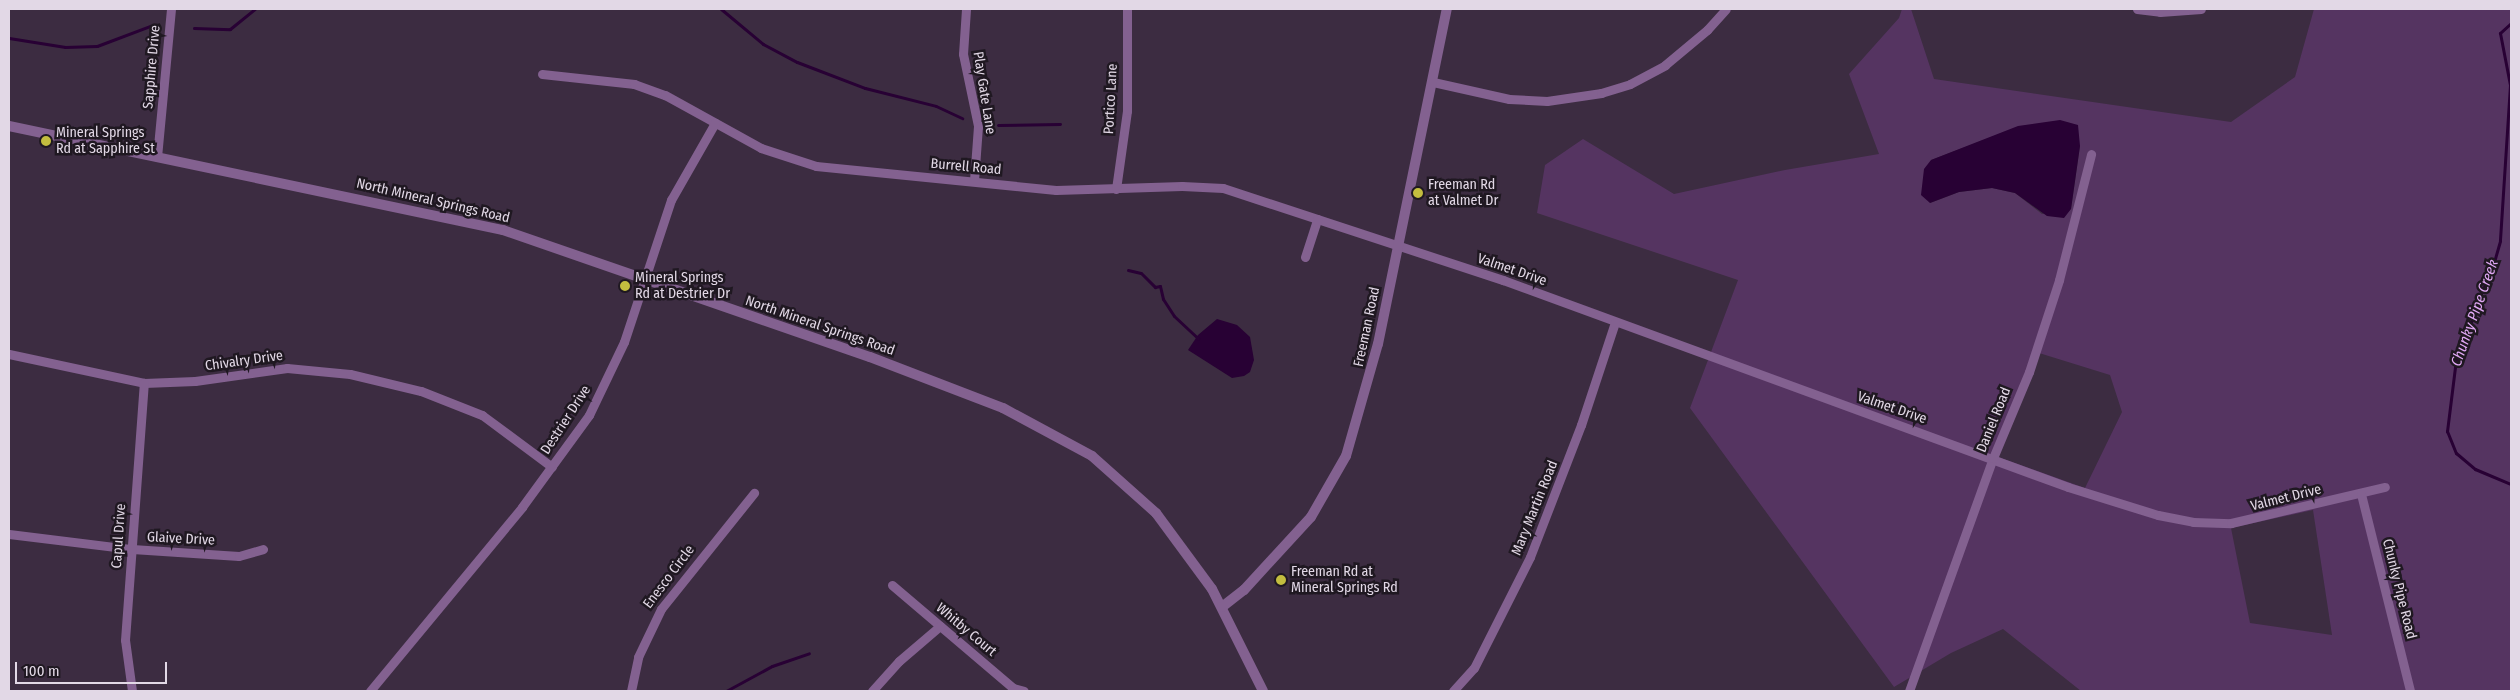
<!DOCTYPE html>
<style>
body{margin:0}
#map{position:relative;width:2520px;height:700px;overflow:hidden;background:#3c2c41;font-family:"Fira Sans Condensed",sans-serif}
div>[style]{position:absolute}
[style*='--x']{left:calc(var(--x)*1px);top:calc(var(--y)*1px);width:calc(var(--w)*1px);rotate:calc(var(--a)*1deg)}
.green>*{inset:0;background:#553461}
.water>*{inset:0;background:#280134}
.stream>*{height:3px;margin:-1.5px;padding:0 1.5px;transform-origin:1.5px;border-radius:1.5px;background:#280134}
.minor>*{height:9px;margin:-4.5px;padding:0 4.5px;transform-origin:4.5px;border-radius:4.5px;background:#836190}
.tertiary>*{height:10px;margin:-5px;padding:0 5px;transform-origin:5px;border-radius:5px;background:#836190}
.dots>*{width:14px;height:14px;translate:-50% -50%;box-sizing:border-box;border:2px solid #1f1821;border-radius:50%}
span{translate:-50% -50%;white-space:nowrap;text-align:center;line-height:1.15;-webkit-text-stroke:5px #1f1821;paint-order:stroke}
.street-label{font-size:14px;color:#e2d8e6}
.poi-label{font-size:14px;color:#e2d8e6}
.left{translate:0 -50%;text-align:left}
.water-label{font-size:15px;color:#e0a8f4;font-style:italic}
.frame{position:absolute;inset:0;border:10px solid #e2d8e6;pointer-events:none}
.scale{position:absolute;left:15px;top:662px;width:152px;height:22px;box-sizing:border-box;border:2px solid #e2d8e6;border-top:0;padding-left:6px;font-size:15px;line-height:18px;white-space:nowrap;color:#e2d8e6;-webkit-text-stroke:4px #1f1821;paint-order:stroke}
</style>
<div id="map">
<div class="green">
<i style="clip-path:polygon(evenodd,1902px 9px,1911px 9px,1934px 79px,2231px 122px,2295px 77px,2314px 9px,2511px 9px,2511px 691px,2081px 691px,2003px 629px,1951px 653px,1894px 687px,1690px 408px,1738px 280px,1537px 213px,1545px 165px,1583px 139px,1674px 194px,1785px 170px,1879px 154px,1849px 74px,1899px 18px,1902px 9px,2000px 134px,2080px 146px,2071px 209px,2042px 214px,2015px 193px,1992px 188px,1959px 192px,1930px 203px,1931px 160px,2000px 134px,1902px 9px,2039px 353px,2110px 375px,2122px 412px,2085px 488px,1998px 457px,2039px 353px,1902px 9px,2313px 510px,2332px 635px,2250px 623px,2231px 528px,2313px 510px)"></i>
</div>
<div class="water">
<i style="clip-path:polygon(2060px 120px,2078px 125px,2080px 146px,2071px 209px,2064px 218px,2047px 216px,2015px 193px,1992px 188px,1959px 192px,1930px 203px,1921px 195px,1924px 169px,1931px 160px,2018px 126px)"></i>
<i style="clip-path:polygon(1217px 319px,1237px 325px,1250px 337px,1254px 360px,1250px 372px,1244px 376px,1232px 378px,1188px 350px,1198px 335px)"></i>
</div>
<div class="stream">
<i style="--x:721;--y:9;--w:55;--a:39.8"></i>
<i style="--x:763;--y:44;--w:38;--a:28"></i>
<i style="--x:797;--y:62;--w:73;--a:20.9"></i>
<i style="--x:865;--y:88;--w:73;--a:14.2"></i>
<i style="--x:936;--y:106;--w:29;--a:25"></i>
<i style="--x:2511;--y:23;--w:15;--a:138"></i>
<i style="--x:2500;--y:33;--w:53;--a:79.1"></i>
<i style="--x:2510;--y:85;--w:156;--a:93.7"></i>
<i style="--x:2500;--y:241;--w:35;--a:106"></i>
<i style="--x:2490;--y:275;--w:34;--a:117"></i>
<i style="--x:2475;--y:305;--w:28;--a:103"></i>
<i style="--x:2469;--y:332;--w:30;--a:116"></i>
<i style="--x:2456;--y:359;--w:73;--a:97.1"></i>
<i style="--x:2447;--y:431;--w:24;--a:68"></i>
<i style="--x:2456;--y:453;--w:25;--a:40"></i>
<i style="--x:2475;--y:469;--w:39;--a:23"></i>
<i style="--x:194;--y:28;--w:36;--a:2"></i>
<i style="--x:230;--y:29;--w:32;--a:-39"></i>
<i style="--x:9;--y:38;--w:57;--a:9.1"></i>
<i style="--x:65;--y:47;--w:32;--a:-2"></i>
<i style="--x:97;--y:46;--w:57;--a:-20.7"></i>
<i style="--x:998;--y:125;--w:62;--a:-0.9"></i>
<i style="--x:1128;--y:270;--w:13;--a:13"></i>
<i style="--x:1141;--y:273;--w:20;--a:45"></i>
<i style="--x:1155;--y:287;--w:5;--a:-11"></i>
<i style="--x:1160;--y:286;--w:13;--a:77"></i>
<i style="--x:1163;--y:299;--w:20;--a:57"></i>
<i style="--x:1174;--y:316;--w:33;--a:43"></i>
<i style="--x:726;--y:691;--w:52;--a:-28.5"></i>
<i style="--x:772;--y:666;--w:39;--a:-19"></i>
</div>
<div class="minor">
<i style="--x:966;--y:9;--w:45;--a:93.8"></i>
<i style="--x:963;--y:54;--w:74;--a:78.2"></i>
<i style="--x:978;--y:126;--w:55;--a:94.2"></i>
<i style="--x:2137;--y:9;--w:23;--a:7"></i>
<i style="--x:2160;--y:12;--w:41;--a:-4.2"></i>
<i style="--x:542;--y:74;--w:93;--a:6.2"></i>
<i style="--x:634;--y:84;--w:33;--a:20"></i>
<i style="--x:665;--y:95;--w:110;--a:28.9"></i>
<i style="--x:761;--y:148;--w:58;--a:18.1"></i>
<i style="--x:816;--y:166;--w:241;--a:5.7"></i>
<i style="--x:1056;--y:190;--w:126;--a:-1.8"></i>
<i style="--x:1182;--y:186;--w:41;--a:2.8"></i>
<i style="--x:1223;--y:188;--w:295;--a:18.2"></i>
<i style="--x:1503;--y:280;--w:602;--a:20.12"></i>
<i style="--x:2068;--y:487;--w:94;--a:17.3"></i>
<i style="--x:2158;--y:515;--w:36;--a:11"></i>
<i style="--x:2193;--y:522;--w:38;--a:2"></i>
<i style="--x:2231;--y:523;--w:158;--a:-13.2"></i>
<i style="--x:1433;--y:82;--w:78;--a:12.6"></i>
<i style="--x:1509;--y:99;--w:38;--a:3"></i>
<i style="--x:1547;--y:101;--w:55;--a:-8.4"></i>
<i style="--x:1601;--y:93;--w:30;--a:-17"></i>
<i style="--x:1630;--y:84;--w:40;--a:-28"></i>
<i style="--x:1665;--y:65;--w:55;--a:-39.8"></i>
<i style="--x:1707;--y:30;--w:28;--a:-48"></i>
<i style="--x:157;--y:157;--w:149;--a:-84.6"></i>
<i style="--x:1116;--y:189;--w:79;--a:-82"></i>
<i style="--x:1127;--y:111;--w:102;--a:-90"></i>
<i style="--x:1305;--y:257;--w:40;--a:-72"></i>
<i style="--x:9;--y:354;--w:138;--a:12.1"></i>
<i style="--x:144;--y:383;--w:51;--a:-2.2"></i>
<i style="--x:195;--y:381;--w:93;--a:-8"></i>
<i style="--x:287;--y:368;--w:63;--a:5.4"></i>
<i style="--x:350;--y:374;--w:73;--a:13.5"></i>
<i style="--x:421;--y:391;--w:66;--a:21.5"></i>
<i style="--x:482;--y:415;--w:87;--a:36.6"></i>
<i style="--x:2361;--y:494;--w:203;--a:76"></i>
<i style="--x:9;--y:534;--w:124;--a:7"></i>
<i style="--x:132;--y:549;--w:107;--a:3.7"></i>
<i style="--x:239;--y:556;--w:25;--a:-16"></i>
<i style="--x:892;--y:585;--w:159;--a:40.4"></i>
<i style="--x:1013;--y:688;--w:11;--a:15"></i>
<i style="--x:132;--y:691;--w:51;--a:-97.8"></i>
<i style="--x:125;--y:640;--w:258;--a:-85.8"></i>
<i style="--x:370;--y:691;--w:239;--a:-50.4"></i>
<i style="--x:522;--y:507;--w:114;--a:-53.9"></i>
<i style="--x:589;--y:415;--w:81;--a:-64.4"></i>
<i style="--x:624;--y:342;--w:150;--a:-71.7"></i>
<i style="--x:671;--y:200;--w:89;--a:-60.3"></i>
<i style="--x:631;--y:691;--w:35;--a:-78"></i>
<i style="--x:638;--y:657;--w:53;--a:-64.4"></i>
<i style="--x:661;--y:609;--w:149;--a:-51.3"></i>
<i style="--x:872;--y:691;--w:40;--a:-48"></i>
<i style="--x:899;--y:661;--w:54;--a:-40.5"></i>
<i style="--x:1453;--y:691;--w:31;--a:-48"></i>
<i style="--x:1474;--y:668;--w:124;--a:-63.2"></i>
<i style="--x:1530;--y:557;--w:142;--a:-68.9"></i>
<i style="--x:1581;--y:425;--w:108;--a:-71.7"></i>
<i style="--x:1909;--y:691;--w:248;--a:-70.2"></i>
<i style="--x:1993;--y:458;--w:93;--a:-67.3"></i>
<i style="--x:2029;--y:372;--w:97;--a:-71.9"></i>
<i style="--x:2059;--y:280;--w:130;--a:-75.7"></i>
</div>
<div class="tertiary">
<i style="--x:9;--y:126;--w:505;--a:11.89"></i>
<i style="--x:503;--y:230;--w:388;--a:19.1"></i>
<i style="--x:870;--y:357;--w:142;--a:21"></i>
<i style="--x:1003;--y:408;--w:101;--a:28.3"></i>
<i style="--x:1092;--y:456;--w:86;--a:41.7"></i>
<i style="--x:1156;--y:513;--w:94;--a:53.6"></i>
<i style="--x:1212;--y:589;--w:114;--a:63.4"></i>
<i style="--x:1222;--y:607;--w:28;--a:-38"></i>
<i style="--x:1244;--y:590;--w:99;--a:-47.5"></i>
<i style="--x:1311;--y:517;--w:70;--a:-60.2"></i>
<i style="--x:1346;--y:456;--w:116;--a:-74.1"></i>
<i style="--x:1378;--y:344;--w:342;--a:-78.4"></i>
</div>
<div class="dots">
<i style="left:46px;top:141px;background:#c3bd3f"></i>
<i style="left:1418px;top:193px;background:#c3bd3f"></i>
<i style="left:625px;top:286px;background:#c3bd3f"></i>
<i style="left:1281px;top:580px;background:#c3bd3f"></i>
</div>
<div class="street-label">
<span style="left:152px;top:67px;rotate:-85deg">Sapphire Drive</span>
<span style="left:984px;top:93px;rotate:81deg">Play Gate Lane</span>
<span style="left:1111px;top:99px;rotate:-87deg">Portico Lane</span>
<span style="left:966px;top:167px;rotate:5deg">Burrell Road</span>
<span style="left:433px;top:201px;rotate:13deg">North Mineral Springs Road</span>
<span style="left:1512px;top:270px;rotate:19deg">Valmet Drive</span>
<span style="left:820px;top:326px;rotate:19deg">North Mineral Springs Road</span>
<span style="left:1367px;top:327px;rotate:-78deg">Freeman Road</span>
<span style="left:244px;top:361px;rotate:-8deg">Chivalry Drive</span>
<span style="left:1892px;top:408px;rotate:19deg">Valmet Drive</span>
<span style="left:566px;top:420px;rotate:-57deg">Destrier Drive</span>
<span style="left:1994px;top:420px;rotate:-68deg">Daniel Road</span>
<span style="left:2286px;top:498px;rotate:-14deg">Valmet Drive</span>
<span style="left:1535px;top:508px;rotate:-68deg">Mary Martin Road</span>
<span style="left:119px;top:536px;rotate:-86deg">Capul Drive</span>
<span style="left:181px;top:539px;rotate:3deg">Glaive Drive</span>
<span style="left:669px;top:577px;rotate:-53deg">Enesco Circle</span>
<span style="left:2399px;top:589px;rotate:76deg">Chunky Pipe Road</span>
<span style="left:966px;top:630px;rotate:40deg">Whitby Court</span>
</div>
<div class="poi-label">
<span class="left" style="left:56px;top:141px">Mineral Springs<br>Rd at Sapphire St</span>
<span class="left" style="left:1428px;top:193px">Freeman Rd<br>at Valmet Dr</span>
<span class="left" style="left:635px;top:286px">Mineral Springs<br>Rd at Destrier Dr</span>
<span class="left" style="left:1291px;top:580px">Freeman Rd at<br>Mineral Springs Rd</span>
</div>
<div class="water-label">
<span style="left:2475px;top:313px;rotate:-70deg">Chunky Pipe Creek</span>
</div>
<div class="frame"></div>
<div class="scale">100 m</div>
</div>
